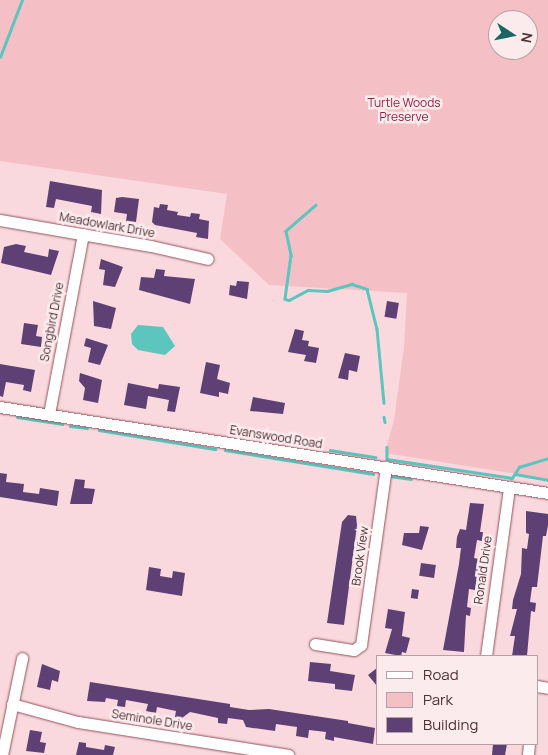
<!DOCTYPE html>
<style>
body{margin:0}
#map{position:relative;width:548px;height:755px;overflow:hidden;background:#f9d9dd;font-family:Manrope,sans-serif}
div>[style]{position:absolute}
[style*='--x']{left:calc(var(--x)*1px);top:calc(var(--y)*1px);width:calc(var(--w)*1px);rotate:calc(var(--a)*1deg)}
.green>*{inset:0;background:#f5bfc6}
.water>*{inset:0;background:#5bc5be}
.stream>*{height:2.5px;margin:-1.25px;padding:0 1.25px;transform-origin:1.25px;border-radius:1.25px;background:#5bc5be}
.building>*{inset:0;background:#5e4074;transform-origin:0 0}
.roads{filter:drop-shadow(0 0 1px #94515d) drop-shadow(0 0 1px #94515d)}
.minor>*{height:11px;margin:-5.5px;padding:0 5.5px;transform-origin:5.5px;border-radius:5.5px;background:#fff}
span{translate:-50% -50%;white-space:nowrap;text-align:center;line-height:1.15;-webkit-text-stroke:5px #fbebed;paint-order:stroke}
.park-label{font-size:12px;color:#971f42}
.street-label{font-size:12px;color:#4e2f34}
.legend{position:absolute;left:376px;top:655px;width:162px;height:90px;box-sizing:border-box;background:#fbebed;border:1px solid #b6a0a3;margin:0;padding:6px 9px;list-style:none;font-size:15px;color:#4e2f34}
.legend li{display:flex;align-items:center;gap:10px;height:25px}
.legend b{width:25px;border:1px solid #b6a0a3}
.north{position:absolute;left:488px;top:10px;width:50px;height:50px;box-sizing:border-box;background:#fbebed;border:1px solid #b6a0a3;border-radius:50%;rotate:101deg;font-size:14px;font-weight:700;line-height:20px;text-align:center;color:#4e2f34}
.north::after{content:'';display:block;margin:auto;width:18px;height:22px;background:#196662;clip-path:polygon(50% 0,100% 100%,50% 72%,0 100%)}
</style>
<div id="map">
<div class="green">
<i style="clip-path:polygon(evenodd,0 0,548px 0,548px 479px,385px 453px,394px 420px,404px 347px,407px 293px,269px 285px,220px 239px,227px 194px,0 161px,0 0,498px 20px,528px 20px,528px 50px,498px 50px,498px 20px)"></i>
</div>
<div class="water">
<i style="clip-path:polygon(138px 325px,163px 327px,175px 346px,165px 355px,138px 350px,132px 344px,131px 334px)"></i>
</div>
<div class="stream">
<i style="--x:0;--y:57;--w:61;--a:-68.9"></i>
<i style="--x:316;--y:205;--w:40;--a:139"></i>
<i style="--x:286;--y:231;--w:25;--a:78"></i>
<i style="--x:291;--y:255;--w:44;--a:97.8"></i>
<i style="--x:285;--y:299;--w:4;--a:14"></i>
<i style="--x:289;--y:300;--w:21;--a:-28"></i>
<i style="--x:308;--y:290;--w:19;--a:3"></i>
<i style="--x:327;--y:291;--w:26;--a:-16"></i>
<i style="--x:352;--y:284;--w:16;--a:18"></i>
<i style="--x:367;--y:289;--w:41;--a:76"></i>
<i style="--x:377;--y:329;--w:74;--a:84.6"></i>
<i style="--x:17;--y:417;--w:46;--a:8.8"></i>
<i style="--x:384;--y:417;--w:5;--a:79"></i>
<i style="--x:70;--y:426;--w:17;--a:7"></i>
<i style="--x:99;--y:430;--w:118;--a:9.3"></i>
<i style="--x:387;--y:447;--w:12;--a:90"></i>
<i style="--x:387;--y:459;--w:126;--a:8.6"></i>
<i style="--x:512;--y:478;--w:13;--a:-58"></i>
<i style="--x:519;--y:467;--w:30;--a:-17"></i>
<i style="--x:225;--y:450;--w:150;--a:9.2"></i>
<i style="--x:330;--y:450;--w:46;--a:8.8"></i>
<i style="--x:515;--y:474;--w:34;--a:10"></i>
<i style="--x:390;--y:476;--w:21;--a:8"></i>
</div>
<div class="building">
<i style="clip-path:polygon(50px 181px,102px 190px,101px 214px,91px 212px,92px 206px,56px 199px,54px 208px,46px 207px)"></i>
<i style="clip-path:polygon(122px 197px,139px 199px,136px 222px,126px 221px,127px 214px,114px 212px,116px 198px)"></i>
<i style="clip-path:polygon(160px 204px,168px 205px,167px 210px,178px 212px,177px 215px,190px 217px,191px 213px,200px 214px,199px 219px,209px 221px,208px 239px,196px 237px,197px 233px,155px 225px,152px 222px,154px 207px,159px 208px)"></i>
<i style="clip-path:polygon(16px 244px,26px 246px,24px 252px,48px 257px,49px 249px,59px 251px,51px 275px,1px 263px,4px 247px)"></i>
<i style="clip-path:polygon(101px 259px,123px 267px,115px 287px,103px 285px,105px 270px,99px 269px)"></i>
<i style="clip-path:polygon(156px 269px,165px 270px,164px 276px,195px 279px,190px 304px,139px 290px,141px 277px,154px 278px)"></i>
<i style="clip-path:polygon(237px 281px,249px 282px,247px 299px,229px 295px,230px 285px,236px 286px)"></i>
<i style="clip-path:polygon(93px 301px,116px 308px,111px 329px,94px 326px)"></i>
<i style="left:387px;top:301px;width:12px;height:16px;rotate:9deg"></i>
<i style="clip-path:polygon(24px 323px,38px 325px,36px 336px,42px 337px,41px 347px,21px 344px)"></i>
<i style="clip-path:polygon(295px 329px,304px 331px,302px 340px,309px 341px,308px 346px,319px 348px,316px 363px,304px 361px,306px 355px,288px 352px)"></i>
<i style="clip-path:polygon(86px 338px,108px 345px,100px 365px,88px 362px,91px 348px,84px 346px)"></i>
<i style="clip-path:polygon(345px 353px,360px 356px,357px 372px,349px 370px,348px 380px,338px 378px)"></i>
<i style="clip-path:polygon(206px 362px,220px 365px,217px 379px,230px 383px,228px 394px,219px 392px,219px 397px,200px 393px)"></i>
<i style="clip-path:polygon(0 364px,35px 370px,31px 392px,23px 390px,24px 385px,6px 382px,3px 397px,0 396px)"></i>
<i style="clip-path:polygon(80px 373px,102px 380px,98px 403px,83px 400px,85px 388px,79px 381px)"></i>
<i style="clip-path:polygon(128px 383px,158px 389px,159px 384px,180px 387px,175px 412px,167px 411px,169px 400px,148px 396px,146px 409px,124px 405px)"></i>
<i style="clip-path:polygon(253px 397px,285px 403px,283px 414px,250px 411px)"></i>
<i style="clip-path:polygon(0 473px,7px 474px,6px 482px,24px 484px,23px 492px,39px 494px,40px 488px,59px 491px,57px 506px,0 497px)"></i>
<i style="clip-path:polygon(75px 479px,85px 480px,84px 488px,95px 489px,92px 504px,70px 504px)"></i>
<i style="clip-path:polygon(470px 503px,484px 504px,480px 532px,483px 532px,482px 541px,477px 540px,474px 558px,479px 559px,475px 590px,469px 589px,467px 607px,471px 608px,470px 616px,466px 615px,464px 652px,443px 650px,459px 564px,461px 548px,456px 548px,457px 537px,460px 529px,466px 530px)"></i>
<i style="clip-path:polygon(526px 511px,548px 514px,548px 525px,546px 536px,543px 536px,537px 587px,532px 587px,530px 602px,536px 603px,535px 612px,531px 611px,527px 656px,512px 656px,515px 636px,510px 636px,517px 609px,512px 609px,513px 600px,521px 574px,522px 548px,527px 549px,529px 534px,526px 533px)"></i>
<i style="clip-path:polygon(348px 515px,356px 516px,357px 525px,344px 625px,327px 623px,342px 522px)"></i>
<i style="clip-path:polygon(420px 526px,429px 527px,422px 550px,402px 545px,404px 533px,419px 533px)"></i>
<i style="left:421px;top:563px;width:15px;height:13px;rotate:8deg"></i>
<i style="clip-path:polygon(149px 567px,161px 569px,160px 576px,172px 578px,173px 571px,185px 573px,182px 596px,146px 590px)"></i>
<i style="left:412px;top:589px;width:7px;height:9px;rotate:8deg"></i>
<i style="clip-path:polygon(388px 609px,405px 612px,402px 636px,410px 638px,406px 653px,402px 652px,401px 656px,385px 653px,392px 629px,385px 628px)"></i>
<i style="clip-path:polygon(310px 662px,331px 664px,330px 671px,355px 675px,352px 691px,335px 689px,335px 684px,308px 681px)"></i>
<i style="clip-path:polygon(42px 664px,60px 671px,58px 682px,52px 680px,50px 690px,37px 687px)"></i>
<i style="clip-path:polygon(377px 668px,377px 686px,368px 675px)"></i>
<i style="clip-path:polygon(90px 682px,230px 704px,230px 707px,249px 710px,269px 709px,348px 721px,348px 723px,375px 728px,373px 744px,334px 737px,334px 741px,325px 739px,326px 732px,309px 730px,308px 738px,296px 736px,297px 727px,276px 724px,275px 731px,246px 727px,243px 720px,228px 718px,227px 724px,218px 723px,218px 718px,190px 712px,182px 718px,175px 717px,176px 711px,157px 707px,156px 713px,146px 711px,148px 704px,126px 700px,125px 707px,117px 706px,118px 700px,106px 698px,105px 702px,87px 701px)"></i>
<i style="clip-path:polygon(30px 730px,42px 732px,40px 742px,46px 743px,44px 753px,26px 751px)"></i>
<i style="clip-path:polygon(79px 742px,86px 743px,86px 747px,104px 750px,105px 745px,115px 747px,113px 755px,76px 755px)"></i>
<i style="clip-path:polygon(493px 744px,507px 744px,505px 755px,492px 755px)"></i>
</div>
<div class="roads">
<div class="minor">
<i style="--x:0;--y:220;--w:153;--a:9.8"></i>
<i style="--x:151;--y:246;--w:58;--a:12.8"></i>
<i style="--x:0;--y:407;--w:555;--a:8.92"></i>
<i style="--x:49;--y:414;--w:183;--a:-79.3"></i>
<i style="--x:315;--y:644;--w:39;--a:9"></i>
<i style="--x:354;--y:650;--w:9;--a:-36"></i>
<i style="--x:361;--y:645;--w:180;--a:-82"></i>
<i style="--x:486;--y:656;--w:171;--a:-82.2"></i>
<i style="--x:537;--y:686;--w:11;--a:10"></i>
<i style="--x:12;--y:704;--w:68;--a:15.3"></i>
<i style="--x:78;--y:722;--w:213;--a:8.9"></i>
<i style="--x:2;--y:755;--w:99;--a:-78.3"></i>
<i style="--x:528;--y:755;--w:11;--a:-85"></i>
</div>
</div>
<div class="park-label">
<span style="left:404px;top:110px">Turtle Woods<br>Preserve</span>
</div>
<div class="street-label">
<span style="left:107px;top:225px;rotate:10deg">Meadowlark Drive</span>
<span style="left:52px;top:322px;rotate:-79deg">Songbird Drive</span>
<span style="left:276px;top:437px;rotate:9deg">Evanswood Road</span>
<span style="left:360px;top:556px;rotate:-82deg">Brook View</span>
<span style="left:483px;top:570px;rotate:-82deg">Ronald Drive</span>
<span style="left:152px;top:720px;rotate:9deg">Seminole Drive</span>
</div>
<ul class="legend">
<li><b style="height:6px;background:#fff"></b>Road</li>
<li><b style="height:14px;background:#f5bfc6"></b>Park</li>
<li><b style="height:14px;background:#5e4074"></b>Building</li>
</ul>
<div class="north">N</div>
</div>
